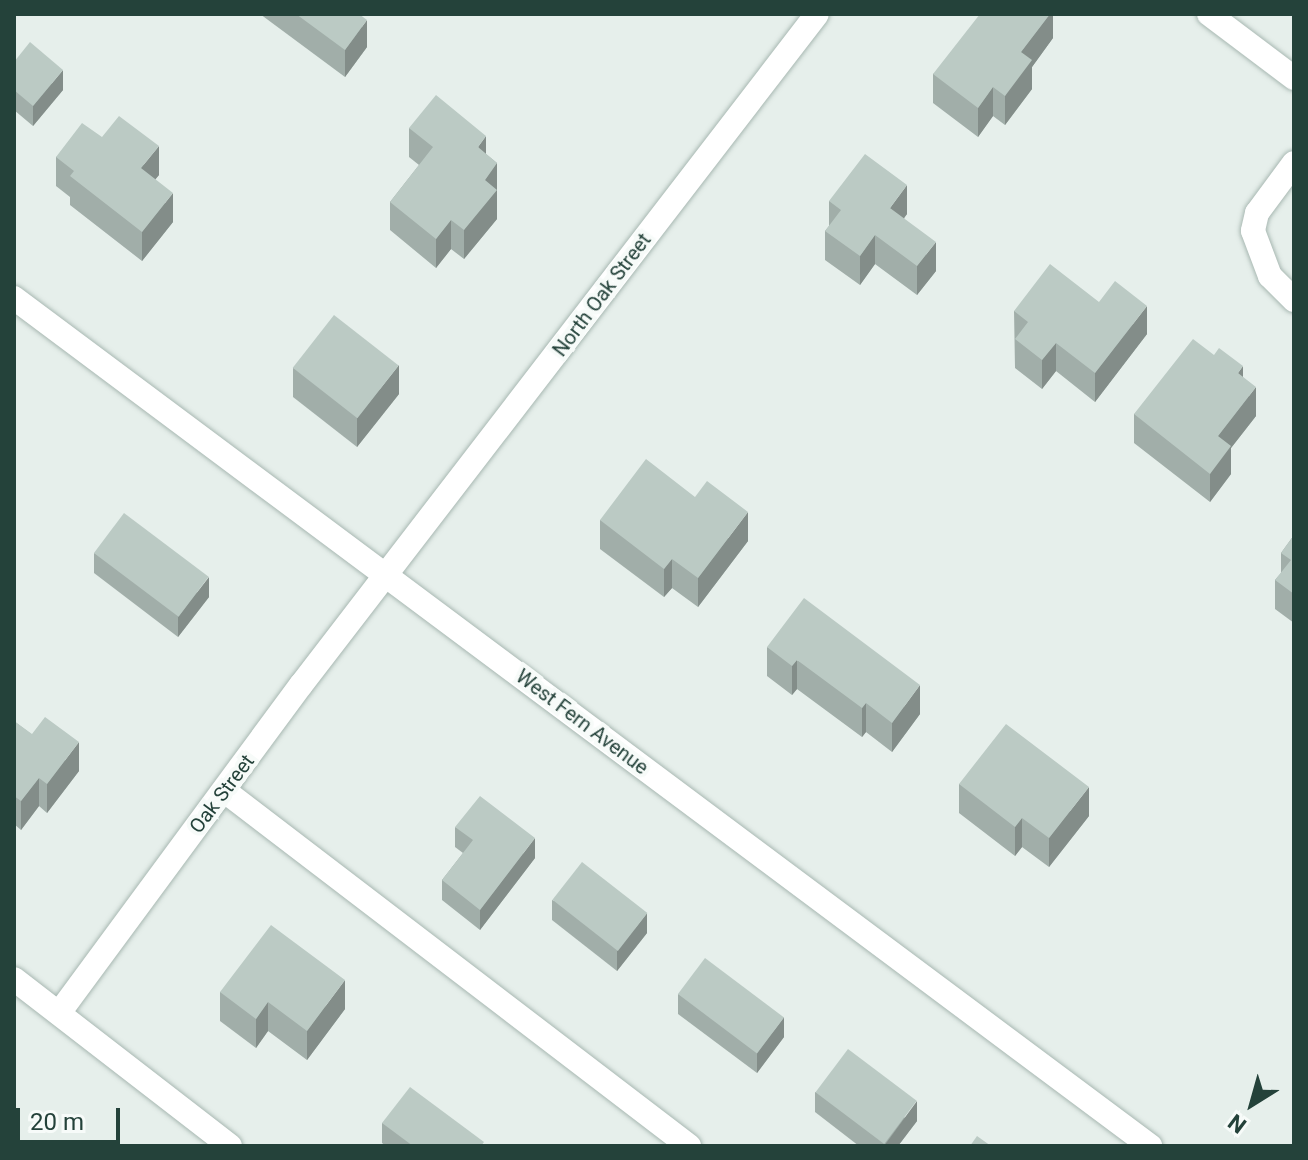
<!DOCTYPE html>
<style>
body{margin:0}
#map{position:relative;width:1308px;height:1160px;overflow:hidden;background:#e6efeb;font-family:Roboto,sans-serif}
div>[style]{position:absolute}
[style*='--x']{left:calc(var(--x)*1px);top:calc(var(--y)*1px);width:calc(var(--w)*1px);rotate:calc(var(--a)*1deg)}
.roads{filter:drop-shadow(0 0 2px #a8b8b2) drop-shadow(0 0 2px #a8b8b2)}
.minor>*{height:24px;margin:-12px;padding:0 12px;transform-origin:12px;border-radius:12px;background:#fff}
.wall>*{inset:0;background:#a1aea9}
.shaded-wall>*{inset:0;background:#838d89}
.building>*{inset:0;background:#bbcac4;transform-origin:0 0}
span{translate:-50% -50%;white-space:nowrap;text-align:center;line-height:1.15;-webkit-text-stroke:8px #f7fbf9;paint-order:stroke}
.street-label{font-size:20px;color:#24423a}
.frame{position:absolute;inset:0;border:16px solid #24423a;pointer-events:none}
.north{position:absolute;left:1212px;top:1064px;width:80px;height:80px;-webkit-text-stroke:6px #f7fbf9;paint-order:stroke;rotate:217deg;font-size:22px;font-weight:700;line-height:32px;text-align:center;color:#24423a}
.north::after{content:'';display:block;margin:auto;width:28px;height:36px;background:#24423a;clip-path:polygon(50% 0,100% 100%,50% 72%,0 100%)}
.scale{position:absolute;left:16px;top:1108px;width:104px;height:36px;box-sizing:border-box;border:4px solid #24423a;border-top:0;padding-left:10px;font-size:24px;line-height:28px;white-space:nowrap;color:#24423a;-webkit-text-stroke:6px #f7fbf9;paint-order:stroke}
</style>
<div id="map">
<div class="roads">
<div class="minor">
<i style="--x:1209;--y:14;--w:106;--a:37"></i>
<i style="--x:1294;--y:163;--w:62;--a:126.5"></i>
<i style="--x:1257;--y:213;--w:18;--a:103"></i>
<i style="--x:1253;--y:231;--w:48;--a:69.3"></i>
<i style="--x:1270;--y:276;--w:34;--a:45"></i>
<i style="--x:14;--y:298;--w:1418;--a:36.74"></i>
<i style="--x:226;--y:792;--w:583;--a:37.4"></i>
<i style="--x:14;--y:979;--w:273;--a:37.7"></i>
<i style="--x:59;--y:1013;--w:408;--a:-53.6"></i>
<i style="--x:301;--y:685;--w:846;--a:-52.44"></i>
</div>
</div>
<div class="wall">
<i style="clip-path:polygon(260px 14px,359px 14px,367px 47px,345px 77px)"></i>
<i style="clip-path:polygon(1053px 14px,1053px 38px,1032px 67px,1032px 89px,1005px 125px,993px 116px,978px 137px,933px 103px,933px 74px)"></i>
<i style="clip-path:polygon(14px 62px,63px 90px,33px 126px,14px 110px)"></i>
<i style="clip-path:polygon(409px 128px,486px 154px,497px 163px,497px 219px,464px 259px,451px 249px,436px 268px,390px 230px,390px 202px,419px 165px,409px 157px)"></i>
<i style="clip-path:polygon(102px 137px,159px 175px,155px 179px,173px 222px,142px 261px,70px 205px,70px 197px,56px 186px,56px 157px)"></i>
<i style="clip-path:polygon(829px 201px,907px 214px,904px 218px,936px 271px,917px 295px,875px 264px,860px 285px,825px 260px,825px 231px,829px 226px)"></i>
<i style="clip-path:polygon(1099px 302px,1147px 334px,1095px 402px,1056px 371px,1042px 389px,1015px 368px,1014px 311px)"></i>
<i style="clip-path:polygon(293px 368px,399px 394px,357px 447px,293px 397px)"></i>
<i style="clip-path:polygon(1243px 377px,1256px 416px,1231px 448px,1231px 474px,1210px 502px,1134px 443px,1134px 414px)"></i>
<i style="clip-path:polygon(600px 520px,748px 541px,698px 607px,672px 588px,664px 597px,600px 549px)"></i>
<i style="clip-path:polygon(1294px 535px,1294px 623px,1275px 609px,1275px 580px,1281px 573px,1281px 553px)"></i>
<i style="clip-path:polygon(94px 553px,209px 597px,178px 637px,94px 573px)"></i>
<i style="clip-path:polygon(767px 647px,920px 714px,892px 752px,866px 732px,862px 737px,797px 689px,792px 695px,767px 676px)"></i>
<i style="clip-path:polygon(14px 721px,79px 771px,47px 813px,39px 806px,21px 830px,14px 824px)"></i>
<i style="clip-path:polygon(959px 784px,1089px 816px,1049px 867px,1022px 847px,1015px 856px,959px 813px)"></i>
<i style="clip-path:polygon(455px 827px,535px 858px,480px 930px,442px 900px,442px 880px,463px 853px,455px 847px)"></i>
<i style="clip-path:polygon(552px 900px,647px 933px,617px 971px,552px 920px)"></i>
<i style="clip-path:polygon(220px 992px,345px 1009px,307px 1060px,268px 1031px,256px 1048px,220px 1021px)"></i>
<i style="clip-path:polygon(678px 994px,784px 1037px,757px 1073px,678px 1014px)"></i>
<i style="clip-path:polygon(815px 1092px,917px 1121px,898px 1146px,859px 1146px,815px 1112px)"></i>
<i style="clip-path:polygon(382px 1123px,484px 1146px,386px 1146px,382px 1143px)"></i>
</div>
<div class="shaded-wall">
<i style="clip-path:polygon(1050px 14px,1053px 14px,1053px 38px,1032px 67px,1032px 89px,1005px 125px,1005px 96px,1021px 52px)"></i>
<i style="clip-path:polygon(367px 20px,367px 47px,345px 77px,345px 50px)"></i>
<i style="clip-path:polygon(63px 70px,63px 90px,33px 126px,33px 106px)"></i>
<i style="clip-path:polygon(993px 87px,993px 116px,978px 137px,978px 108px)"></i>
<i style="clip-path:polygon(486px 136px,486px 164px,478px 147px)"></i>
<i style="clip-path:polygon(159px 146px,159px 175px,141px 197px,141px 168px)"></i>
<i style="clip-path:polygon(497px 163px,497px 219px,464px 259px,464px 230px,485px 180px)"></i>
<i style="clip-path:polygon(907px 185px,907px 214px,890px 237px,890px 208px)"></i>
<i style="clip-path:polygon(173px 193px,173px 222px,142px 261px,142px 232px)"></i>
<i style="clip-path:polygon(451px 220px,451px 249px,436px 268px,436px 239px)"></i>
<i style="clip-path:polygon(875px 235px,875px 264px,860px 285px,860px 256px)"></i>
<i style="clip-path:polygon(936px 242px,936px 271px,917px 295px,917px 266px)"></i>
<i style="clip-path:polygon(1147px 306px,1147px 334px,1095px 402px,1095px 373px)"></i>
<i style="clip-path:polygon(1056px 343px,1056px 371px,1042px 389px,1042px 360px)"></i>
<i style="clip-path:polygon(399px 365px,399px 394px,357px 447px,357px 418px)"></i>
<i style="clip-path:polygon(1243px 366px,1243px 395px,1238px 373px)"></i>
<i style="clip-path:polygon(1256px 387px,1256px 416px,1231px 448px,1231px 474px,1210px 502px,1210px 474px,1218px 436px)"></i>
<i style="clip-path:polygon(748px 512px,748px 541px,698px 607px,698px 578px)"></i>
<i style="clip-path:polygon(672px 559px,672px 588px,664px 597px,664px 569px)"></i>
<i style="clip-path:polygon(209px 577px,209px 597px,178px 637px,178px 617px)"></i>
<i style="clip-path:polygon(797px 660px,797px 689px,792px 695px,792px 666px)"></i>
<i style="clip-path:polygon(920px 685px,920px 714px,892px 752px,892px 723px)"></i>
<i style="clip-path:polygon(866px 703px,866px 732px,862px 737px,862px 708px)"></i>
<i style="clip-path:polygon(79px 742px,79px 771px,47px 813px,47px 784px)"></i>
<i style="clip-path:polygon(39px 778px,39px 806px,21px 830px,21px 801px)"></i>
<i style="clip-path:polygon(1089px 787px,1089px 816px,1049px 867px,1049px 838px)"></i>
<i style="clip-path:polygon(1022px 818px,1022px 847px,1015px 856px,1015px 827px)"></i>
<i style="clip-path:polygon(535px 838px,535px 858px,480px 930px,480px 910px)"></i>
<i style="clip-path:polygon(647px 913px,647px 933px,617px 971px,617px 951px)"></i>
<i style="clip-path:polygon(345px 980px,345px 1009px,307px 1060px,307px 1031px)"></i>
<i style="clip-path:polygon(268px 1002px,268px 1031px,256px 1048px,256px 1019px)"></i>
<i style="clip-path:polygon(784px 1017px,784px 1037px,757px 1073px,757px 1053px)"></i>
<i style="clip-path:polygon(917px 1101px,917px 1121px,898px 1146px,884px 1146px)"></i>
</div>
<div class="building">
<i style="clip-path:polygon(296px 14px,359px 14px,367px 20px,345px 50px)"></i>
<i style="clip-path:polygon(980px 14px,1050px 14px,1021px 52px,1032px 60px,1005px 96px,993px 87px,978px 108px,933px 74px)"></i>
<i style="clip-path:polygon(30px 42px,63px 70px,33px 106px,14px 90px,14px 62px)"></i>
<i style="clip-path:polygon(436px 95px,486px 136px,478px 147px,497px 163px,485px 180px,497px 190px,464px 230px,451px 220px,436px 239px,390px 202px,433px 147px,409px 128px)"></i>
<i style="clip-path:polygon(119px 116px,159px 146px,141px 168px,173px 193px,142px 232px,70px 176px,74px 171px,56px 157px,82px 123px,102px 137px)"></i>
<i style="clip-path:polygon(865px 154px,907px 185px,890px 208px,936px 242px,917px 266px,875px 235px,860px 256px,825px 231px,841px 210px,829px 201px)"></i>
<i style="clip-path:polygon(1050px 264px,1099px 302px,1115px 281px,1147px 306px,1095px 373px,1056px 343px,1042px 360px,1015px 339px,1028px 322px,1014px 311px)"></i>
<i style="left:334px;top:315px;width:82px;height:67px;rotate:38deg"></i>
<i style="clip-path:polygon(1193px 339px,1214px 355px,1219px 348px,1243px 366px,1238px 373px,1256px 387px,1218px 436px,1231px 446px,1210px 474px,1134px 414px)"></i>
<i style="clip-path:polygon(646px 459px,695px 497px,707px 481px,748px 512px,698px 578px,672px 559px,664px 569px,600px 520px)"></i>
<i style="left:124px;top:513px;width:106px;height:50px;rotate:37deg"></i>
<i style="clip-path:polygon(1294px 535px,1294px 594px,1275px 580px,1291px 560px,1281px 553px)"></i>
<i style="clip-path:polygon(804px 598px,920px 685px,892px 723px,866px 703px,862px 708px,797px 660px,792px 666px,767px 647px)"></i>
<i style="clip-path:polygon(45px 717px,79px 742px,47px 784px,39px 778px,21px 801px,14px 796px,14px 721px,32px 734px)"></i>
<i style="clip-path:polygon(1006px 724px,1089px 787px,1049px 838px,1022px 818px,1015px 827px,959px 784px)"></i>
<i style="clip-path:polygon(480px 796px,535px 838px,480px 910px,442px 880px,473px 840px,455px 827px)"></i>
<i style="left:582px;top:862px;width:83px;height:48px;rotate:38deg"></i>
<i style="clip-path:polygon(271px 925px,345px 980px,307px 1031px,268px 1002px,256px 1019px,220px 992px)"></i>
<i style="left:705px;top:958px;width:99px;height:45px;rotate:37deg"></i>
<i style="left:848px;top:1049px;width:86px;height:54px;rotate:37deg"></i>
<i style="clip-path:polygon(410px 1087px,484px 1142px,481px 1146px,413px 1146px,382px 1123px)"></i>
<i style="clip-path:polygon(977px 1136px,991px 1146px,970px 1146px)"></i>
</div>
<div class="street-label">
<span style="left:602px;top:295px;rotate:-53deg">North Oak Street</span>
<span style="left:582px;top:722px;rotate:37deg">West Fern Avenue</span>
<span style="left:222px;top:794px;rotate:-53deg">Oak Street</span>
</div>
<div class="frame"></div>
<div class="north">N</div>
<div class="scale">20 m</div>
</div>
